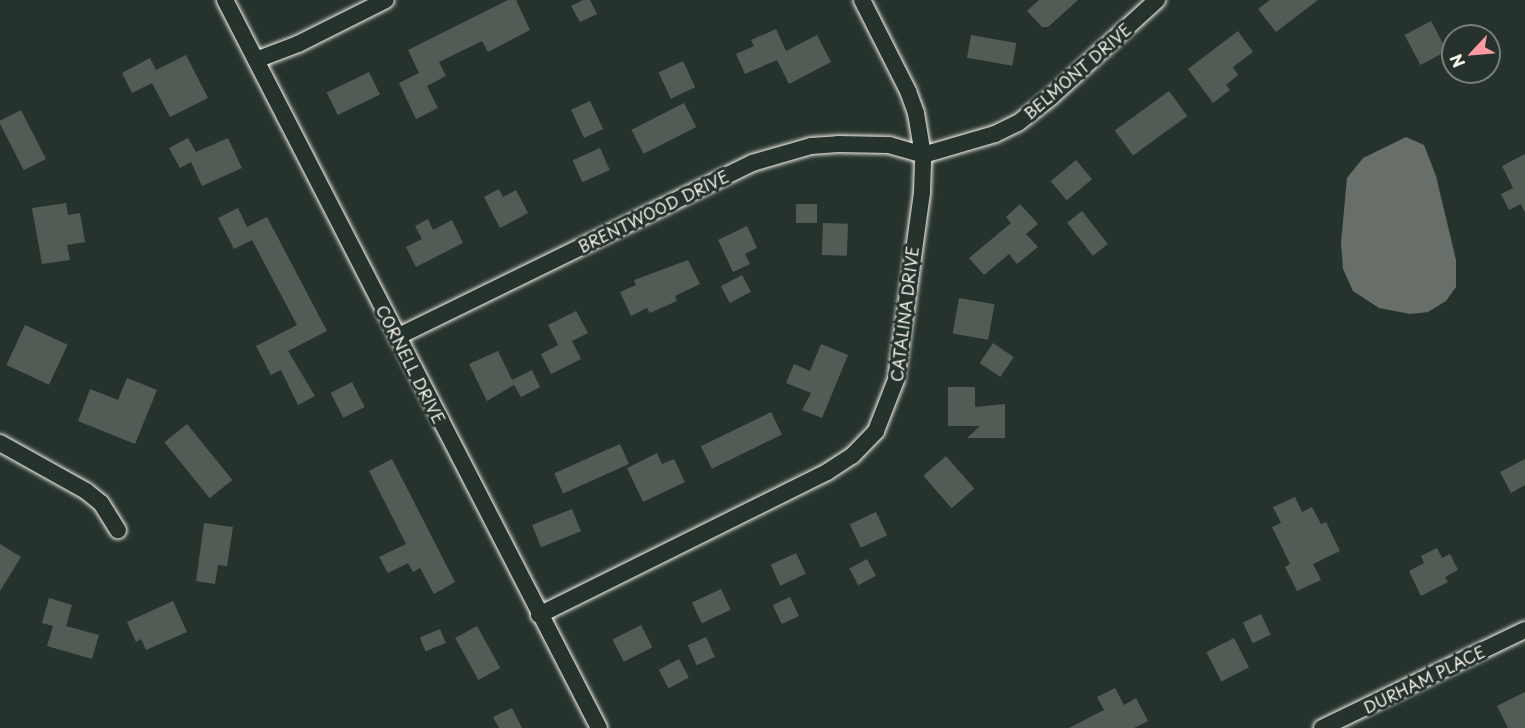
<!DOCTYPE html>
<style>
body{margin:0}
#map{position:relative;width:1525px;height:728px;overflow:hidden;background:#26332d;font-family:"Playpen Sans",sans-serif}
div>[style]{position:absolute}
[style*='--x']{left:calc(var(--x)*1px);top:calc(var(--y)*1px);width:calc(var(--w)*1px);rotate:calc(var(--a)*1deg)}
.water>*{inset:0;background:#676f68}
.building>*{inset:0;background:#525c55;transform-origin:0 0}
.roads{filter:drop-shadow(0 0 2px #f4f1e8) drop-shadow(0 0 2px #f4f1e8)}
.street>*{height:16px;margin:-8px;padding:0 8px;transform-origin:8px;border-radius:8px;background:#26332d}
span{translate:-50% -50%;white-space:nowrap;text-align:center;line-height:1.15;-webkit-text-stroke:6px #26332d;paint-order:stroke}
.street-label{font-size:16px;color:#f4f1e8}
.north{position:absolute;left:1441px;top:24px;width:60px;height:60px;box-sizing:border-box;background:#26332d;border:2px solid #787f78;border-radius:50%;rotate:244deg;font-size:16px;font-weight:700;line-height:24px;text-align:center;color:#f4f1e8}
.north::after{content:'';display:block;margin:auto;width:21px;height:27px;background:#ff9aa2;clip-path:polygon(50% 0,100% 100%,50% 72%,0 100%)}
</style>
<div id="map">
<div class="water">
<i style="clip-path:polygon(1406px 137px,1424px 145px,1436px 176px,1456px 260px,1456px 287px,1446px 301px,1428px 312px,1410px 314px,1379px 308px,1353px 291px,1343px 269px,1341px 243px,1347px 178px,1363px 158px)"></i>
</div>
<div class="building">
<i style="clip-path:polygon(508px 0,516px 0,530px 30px,488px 52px,482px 41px,439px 62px,446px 76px,427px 86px,438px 108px,416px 119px,399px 83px,419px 73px,408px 50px)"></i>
<i style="clip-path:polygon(583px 0,590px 0,597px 14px,580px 22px,571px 6px)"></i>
<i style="clip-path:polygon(1039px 0,1078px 0,1048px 27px,1042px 27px,1027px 11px)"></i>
<i style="clip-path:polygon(1270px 0,1318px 0,1276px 32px,1258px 9px)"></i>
<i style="left:1431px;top:21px;width:34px;height:30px;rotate:62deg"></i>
<i style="clip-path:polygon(776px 29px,786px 51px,817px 35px,831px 62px,789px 84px,777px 60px,745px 74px,736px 54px,754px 46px,751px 40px)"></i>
<i style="clip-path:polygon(1238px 31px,1253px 52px,1233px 67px,1238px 75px,1226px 85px,1230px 90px,1213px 103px,1188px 69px)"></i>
<i style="left:971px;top:35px;width:46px;height:23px;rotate:10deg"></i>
<i style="clip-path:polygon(186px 55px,208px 98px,170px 117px,152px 83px,132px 93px,122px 73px,150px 58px,156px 70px)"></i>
<i style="left:683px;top:61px;width:29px;height:27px;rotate:65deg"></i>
<i style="left:369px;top:72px;width:25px;height:47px;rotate:64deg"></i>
<i style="left:1169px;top:91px;width:31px;height:67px;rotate:54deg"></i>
<i style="left:590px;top:101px;width:31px;height:21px;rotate:65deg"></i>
<i style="left:684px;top:103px;width:27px;height:59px;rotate:63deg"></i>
<i style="left:21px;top:110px;width:55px;height:25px;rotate:63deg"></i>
<i style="clip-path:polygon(188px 138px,196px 152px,228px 138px,242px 168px,202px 186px,191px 162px,180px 168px,169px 148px)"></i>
<i style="left:600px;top:148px;width:24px;height:30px;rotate:66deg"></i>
<i style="clip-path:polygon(1525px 154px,1525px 213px,1521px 204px,1509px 210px,1501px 194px,1513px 188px,1502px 166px)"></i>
<i style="left:1076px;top:160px;width:25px;height:33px;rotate:50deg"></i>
<i style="clip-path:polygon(499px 189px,503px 197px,516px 190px,528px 213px,500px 228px,484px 197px)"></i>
<i style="clip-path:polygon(66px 203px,68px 215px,80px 213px,85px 242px,67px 245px,70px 260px,42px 264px,32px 208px)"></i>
<i style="left:796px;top:204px;width:21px;height:19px"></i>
<i style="clip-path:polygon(1020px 204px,1038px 224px,1026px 234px,1038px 247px,1017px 264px,1009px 254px,984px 275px,969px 258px,1011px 223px,1006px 217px)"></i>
<i style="clip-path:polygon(238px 208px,247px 227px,267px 217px,327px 331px,288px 351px,315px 396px,298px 405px,281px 370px,271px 375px,256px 346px,297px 325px,252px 240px,234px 249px,218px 218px)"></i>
<i style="left:1082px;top:211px;width:42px;height:19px;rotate:52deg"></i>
<i style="clip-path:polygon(428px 219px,433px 230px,452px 220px,463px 243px,416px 267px,406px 247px,422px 239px,415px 226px)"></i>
<i style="left:823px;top:223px;width:25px;height:32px;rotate:2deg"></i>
<i style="clip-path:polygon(747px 226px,757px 248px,745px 254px,750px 264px,733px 272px,718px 240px)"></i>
<i style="clip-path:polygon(688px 260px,700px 284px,675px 296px,677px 301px,650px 313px,647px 308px,631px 316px,620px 292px,636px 285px,634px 280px)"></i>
<i style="left:742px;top:275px;width:19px;height:24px;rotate:62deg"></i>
<i style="left:959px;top:298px;width:36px;height:36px;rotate:10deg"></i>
<i style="clip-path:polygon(576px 311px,588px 333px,572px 341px,581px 359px,551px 374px,541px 354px,558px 345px,548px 325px)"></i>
<i style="left:25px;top:325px;width:47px;height:44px;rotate:25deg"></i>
<i style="left:993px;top:343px;width:25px;height:24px;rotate:34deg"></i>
<i style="clip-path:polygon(821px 344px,848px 355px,822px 418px,802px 410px,811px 393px,786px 383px,794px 364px,810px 371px)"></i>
<i style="clip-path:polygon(498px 351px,512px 380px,532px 370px,540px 387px,521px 397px,514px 385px,487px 401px,469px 364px)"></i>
<i style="clip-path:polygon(127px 378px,157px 390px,135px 444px,78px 421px,90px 389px,118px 400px)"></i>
<i style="left:352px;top:382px;width:28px;height:24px;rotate:63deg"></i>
<i style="clip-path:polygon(948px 387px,975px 387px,975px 407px,1005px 404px,1005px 438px,967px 438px,980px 426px,948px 426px)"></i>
<i style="left:771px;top:412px;width:25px;height:78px;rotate:64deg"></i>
<i style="left:187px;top:424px;width:72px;height:29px;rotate:51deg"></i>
<i style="left:620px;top:444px;width:22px;height:72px;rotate:66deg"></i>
<i style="clip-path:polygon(657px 453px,662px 464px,674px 459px,685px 482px,643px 502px,627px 468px)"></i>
<i style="left:946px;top:456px;width:43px;height:30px;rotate:49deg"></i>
<i style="clip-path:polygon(392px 459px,455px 582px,434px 594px,420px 568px,413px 572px,408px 563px,388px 573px,379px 557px,406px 544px,369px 471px)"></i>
<i style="clip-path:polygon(1525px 459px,1525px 485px,1511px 493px,1500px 472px)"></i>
<i style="clip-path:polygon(1295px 497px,1302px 512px,1312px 507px,1321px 524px,1326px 522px,1340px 551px,1313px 564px,1321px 580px,1297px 591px,1285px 567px,1290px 564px,1272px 527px,1281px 523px,1273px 507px)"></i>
<i style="left:572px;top:509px;width:24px;height:43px;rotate:68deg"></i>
<i style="left:876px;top:512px;width:26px;height:29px;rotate:65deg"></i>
<i style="clip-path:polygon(204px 523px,233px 527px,227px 566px,218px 565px,215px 584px,196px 581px)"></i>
<i style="clip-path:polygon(0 544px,21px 557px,0 591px)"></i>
<i style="clip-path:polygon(1437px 548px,1442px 558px,1450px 554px,1458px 570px,1445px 577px,1448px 582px,1421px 596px,1409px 571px,1424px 563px,1421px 556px)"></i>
<i style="left:796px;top:553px;width:23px;height:28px;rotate:65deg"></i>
<i style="left:867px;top:559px;width:19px;height:20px;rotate:62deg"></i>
<i style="left:721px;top:589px;width:23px;height:32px;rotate:65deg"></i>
<i style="left:790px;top:597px;width:21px;height:19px;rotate:65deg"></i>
<i style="clip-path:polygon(49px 598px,72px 605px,66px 626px,99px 635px,92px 659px,47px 646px,53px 626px,42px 623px)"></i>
<i style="clip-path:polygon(173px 601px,187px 632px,146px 650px,141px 639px,136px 642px,127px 622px)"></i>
<i style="left:1261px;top:614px;width:23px;height:20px;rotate:65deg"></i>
<i style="left:641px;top:625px;width:25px;height:32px;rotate:63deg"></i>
<i style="left:477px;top:626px;width:48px;height:25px;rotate:61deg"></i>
<i style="left:440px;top:629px;width:15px;height:22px;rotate:67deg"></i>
<i style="left:706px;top:637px;width:22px;height:20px;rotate:66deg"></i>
<i style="left:1234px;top:638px;width:33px;height:31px;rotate:63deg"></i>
<i style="left:679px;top:659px;width:21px;height:23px;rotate:62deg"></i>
<i style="clip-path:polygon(1115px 688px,1124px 705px,1136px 698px,1148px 721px,1134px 728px,1069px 728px,1104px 710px,1097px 697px)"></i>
<i style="clip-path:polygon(1525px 692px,1525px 728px,1508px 728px,1497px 706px)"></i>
<i style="clip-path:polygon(512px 708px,522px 728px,499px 728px,493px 717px)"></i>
</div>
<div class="roads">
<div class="street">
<i style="--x:225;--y:0;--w:818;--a:62.81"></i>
<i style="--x:256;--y:60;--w:45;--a:-20.9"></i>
<i style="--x:298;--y:44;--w:98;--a:-26.6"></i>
<i style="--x:397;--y:337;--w:395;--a:-26.1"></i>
<i style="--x:752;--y:163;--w:61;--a:-16.1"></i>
<i style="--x:811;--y:146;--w:27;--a:-4"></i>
<i style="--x:838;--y:144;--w:51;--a:1.1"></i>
<i style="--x:889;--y:145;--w:35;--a:16"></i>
<i style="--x:923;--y:155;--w:75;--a:-16.3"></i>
<i style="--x:995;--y:134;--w:25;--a:-26"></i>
<i style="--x:1018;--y:123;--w:42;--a:-38.2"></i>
<i style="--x:1051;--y:97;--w:144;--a:-42.5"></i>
<i style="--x:0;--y:443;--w:98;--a:29.2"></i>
<i style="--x:86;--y:491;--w:19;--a:39"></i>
<i style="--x:101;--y:503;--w:32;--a:58"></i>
<i style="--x:539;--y:615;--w:322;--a:-26.4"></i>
<i style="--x:827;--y:472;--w:30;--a:-33"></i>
<i style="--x:852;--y:456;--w:35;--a:-46"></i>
<i style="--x:876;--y:431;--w:55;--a:-68.6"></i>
<i style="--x:896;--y:380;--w:190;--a:-82.1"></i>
<i style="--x:922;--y:192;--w:37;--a:-88"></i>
<i style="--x:923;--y:155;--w:43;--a:-99.5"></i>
<i style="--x:916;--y:113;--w:23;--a:-110"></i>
<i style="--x:908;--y:91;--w:102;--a:-116.8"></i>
<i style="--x:1322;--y:728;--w:225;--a:-25.8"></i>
</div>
</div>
<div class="street-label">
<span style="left:1077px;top:71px;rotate:-41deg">BELMONT DRIVE</span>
<span style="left:653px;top:211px;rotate:-26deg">BRENTWOOD DRIVE</span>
<span style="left:904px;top:314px;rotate:-83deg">CATALINA DRIVE</span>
<span style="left:411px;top:364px;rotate:63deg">CORNELL DRIVE</span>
<span style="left:1424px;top:679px;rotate:-26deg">DURHAM PLACE</span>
</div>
<div class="north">N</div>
</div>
